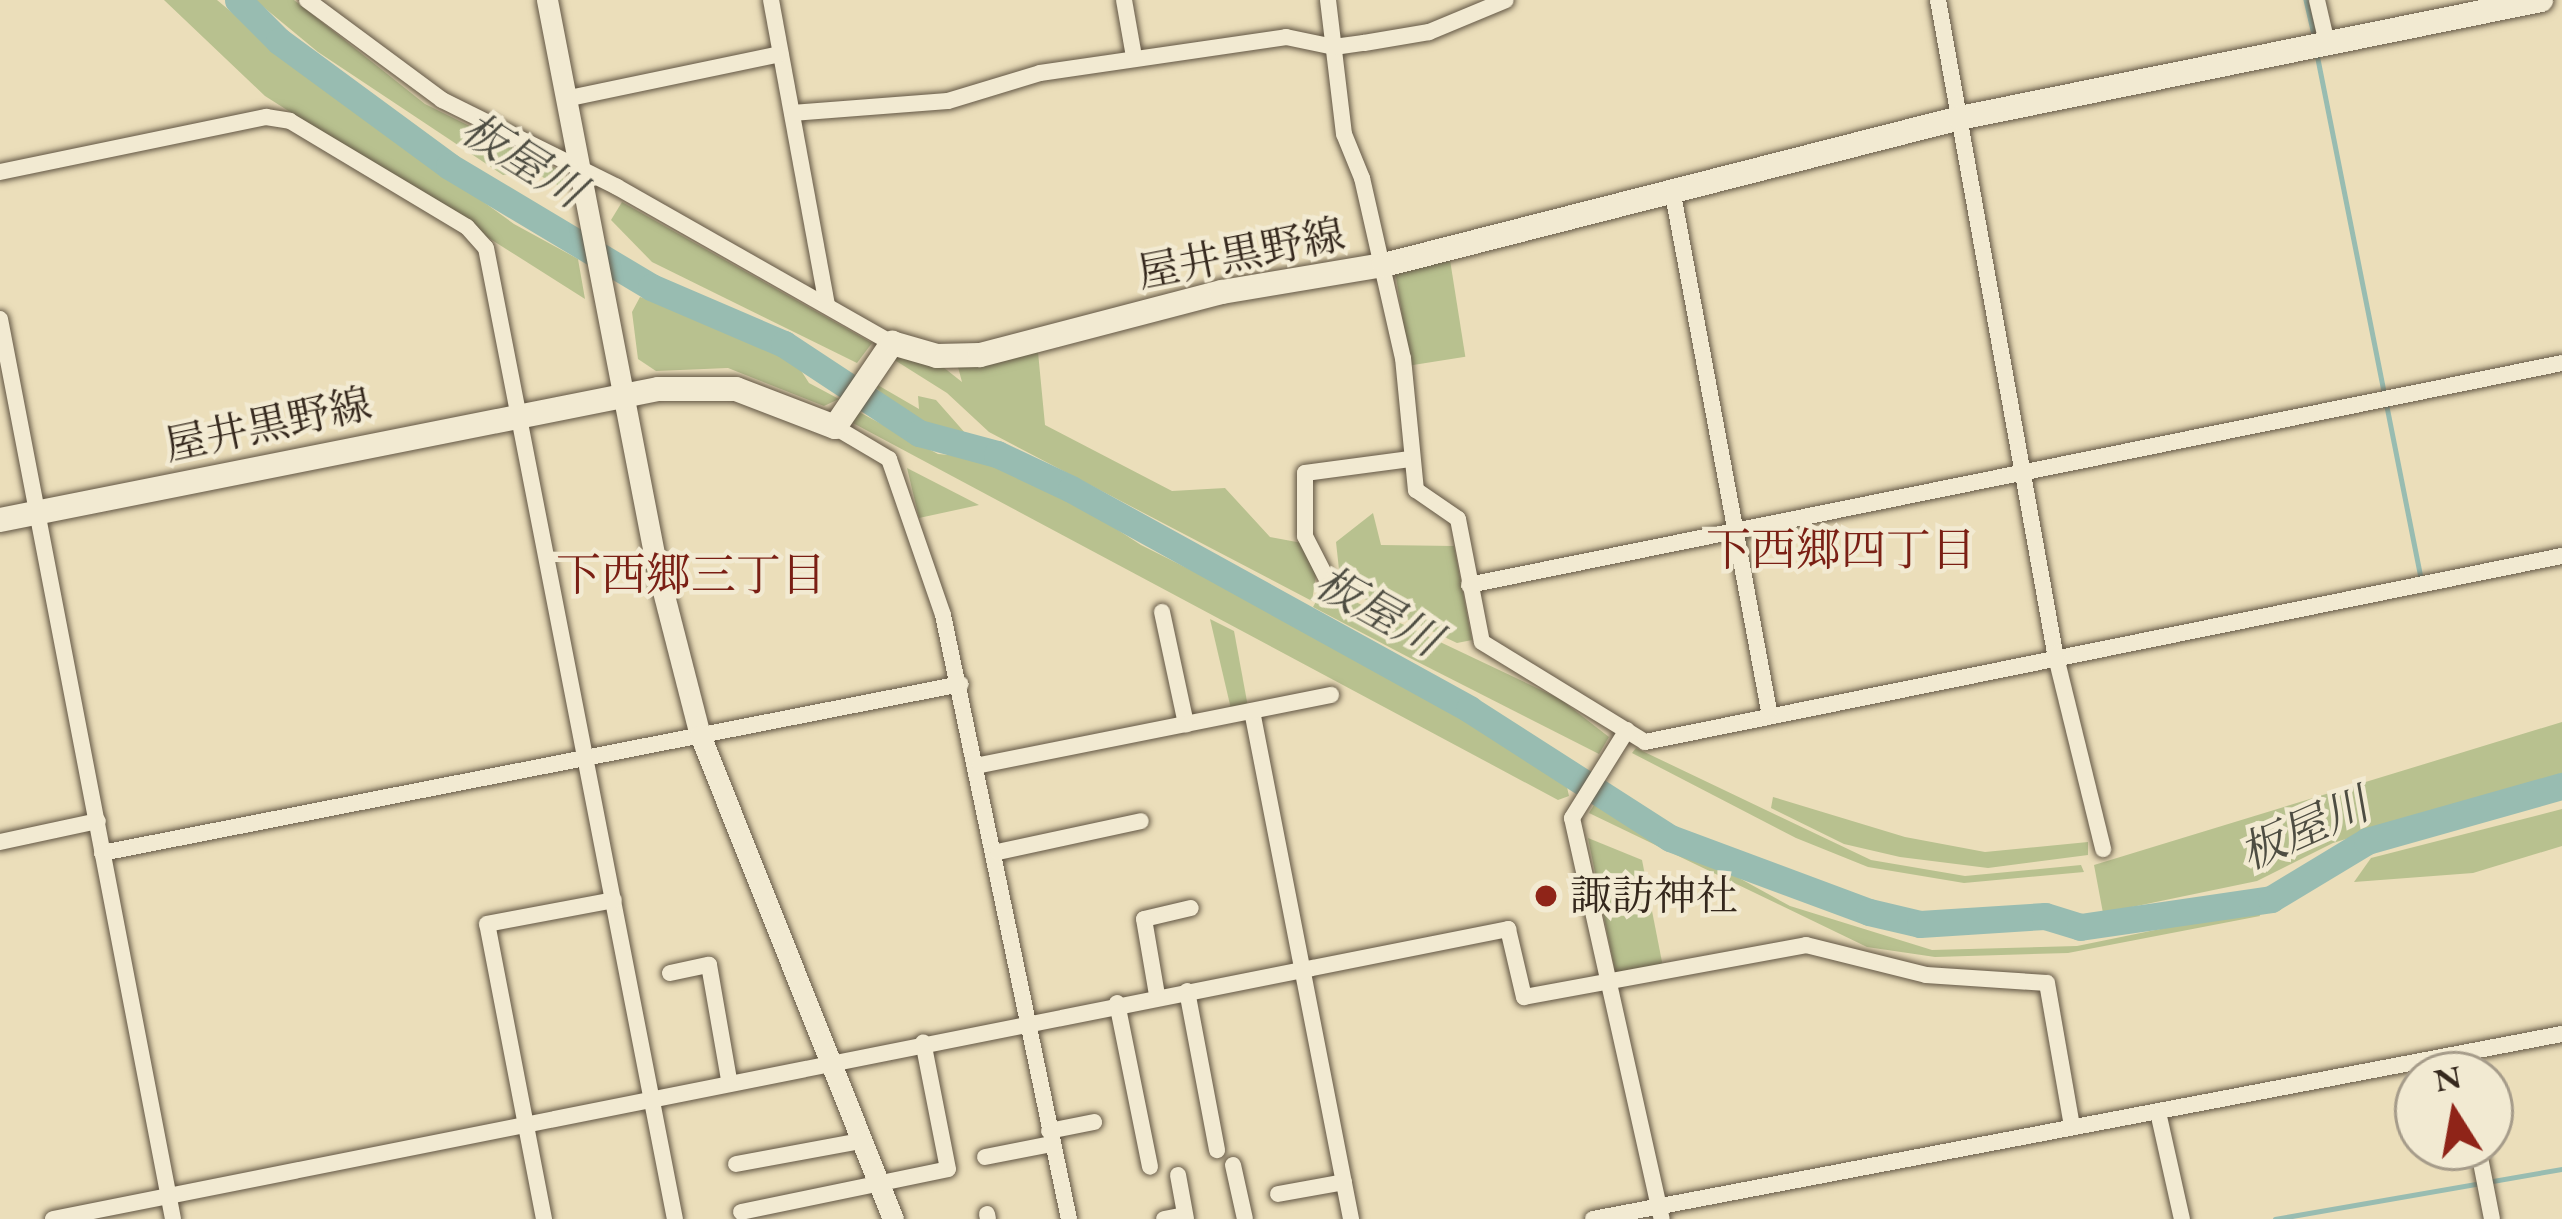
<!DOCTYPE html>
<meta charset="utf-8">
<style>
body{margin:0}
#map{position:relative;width:2562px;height:1219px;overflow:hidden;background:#ebdeba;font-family:"EB Garamond","Noto Serif JP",serif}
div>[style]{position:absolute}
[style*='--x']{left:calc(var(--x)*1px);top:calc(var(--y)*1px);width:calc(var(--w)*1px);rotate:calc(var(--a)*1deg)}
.green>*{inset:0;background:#b8c18f;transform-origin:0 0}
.stream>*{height:4.5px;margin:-2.25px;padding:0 2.25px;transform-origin:2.25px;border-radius:2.25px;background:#98bcb1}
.river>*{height:27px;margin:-13.5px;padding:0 13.5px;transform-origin:13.5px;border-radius:13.5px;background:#98bcb1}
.roads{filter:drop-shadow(0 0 3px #625644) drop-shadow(0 0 3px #625644)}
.minor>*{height:16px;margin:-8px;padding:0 8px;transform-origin:8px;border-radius:8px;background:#f2ead2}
.tertiary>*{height:21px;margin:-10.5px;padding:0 10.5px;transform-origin:10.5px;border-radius:10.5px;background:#f2ead2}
.secondary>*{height:24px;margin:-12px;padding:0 12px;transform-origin:12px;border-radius:12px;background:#f2ead2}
.dots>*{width:33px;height:33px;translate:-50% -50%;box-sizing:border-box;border:6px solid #f2ead2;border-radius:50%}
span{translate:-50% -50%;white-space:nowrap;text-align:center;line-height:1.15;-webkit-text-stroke:9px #f2ead2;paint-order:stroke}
.street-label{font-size:42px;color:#35281d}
.poi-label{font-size:42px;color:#35281d}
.left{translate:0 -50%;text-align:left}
.water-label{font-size:45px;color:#4e4d42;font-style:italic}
.neighbourhood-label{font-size:45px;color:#7a1f14}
.north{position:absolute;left:2394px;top:1051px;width:120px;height:120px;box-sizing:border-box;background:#f2ead2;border:3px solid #a69c8a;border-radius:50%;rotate:349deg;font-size:33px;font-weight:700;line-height:48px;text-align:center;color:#35281d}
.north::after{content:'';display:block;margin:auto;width:42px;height:54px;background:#8f2418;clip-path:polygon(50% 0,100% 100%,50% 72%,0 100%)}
</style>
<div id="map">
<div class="green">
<i style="clip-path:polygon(164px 0,217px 0,307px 75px,514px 224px,578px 259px,585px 299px,265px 96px)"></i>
<i style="clip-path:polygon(255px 0,294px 0,425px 104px,563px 172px,563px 188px,533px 172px,503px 175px,318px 52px)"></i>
<i style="clip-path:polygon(622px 202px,872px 343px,857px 363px,652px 262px,611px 220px)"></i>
<i style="left:1450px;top:260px;width:98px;height:56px;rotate:81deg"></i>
<i style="clip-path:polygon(640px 297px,784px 344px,809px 383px,839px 399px,824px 406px,728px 368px,656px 371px,638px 359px,632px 312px)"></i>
<i style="clip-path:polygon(919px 348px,962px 382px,958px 367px,1038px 352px,1045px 425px,1172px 491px,1225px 488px,1270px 537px,1302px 543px,1316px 576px,1312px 601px,989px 432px,947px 393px,885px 354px)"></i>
<i style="clip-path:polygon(869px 380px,919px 409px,918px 396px,936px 400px,966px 434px,962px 444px,919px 433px)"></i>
<i style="clip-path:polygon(859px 412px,938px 454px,1012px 461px,1141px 545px,1348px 649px,1521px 749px,1565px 778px,1569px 796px,1558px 800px,851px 422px)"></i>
<i style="clip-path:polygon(907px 468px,979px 505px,919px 518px)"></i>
<i style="clip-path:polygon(1373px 513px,1381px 545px,1454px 546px,1472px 640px,1457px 643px,1341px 588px,1336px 542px)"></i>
<i style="clip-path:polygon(1324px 587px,1560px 699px,1609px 737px,1599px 754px,1410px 658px,1313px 607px)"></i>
<i style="clip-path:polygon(1210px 619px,1234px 631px,1248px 707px,1231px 709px)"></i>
<i style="clip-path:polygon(2562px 722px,2562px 773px,2333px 843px,2257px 881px,2103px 913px,2094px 865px)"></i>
<i style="clip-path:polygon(1636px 748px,1871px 860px,1965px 876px,2081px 865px,2084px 872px,1964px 883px,1868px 867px,1796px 838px,1632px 753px)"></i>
<i style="clip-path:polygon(1773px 797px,1905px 837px,1985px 852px,2088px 842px,2088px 855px,1988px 868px,1900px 857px,1844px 844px,1771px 808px)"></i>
<i style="clip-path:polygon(1597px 800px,1790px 906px,1932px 950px,2077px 946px,2258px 909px,2260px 916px,2068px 953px,1935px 957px,1867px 947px,1589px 813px)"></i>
<i style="clip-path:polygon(2562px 809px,2562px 846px,2473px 873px,2354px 882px,2371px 858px)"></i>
<i style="clip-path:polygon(1588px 838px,1642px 860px,1663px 967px,1616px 976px)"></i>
</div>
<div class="stream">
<i style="--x:2306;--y:0;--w:32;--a:77"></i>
<i style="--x:2317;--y:54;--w:534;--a:78.77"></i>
<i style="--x:2275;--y:1219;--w:291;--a:-9.9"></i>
</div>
<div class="river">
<i style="--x:238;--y:0;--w:58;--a:45"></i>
<i style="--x:279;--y:41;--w:211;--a:36.3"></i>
<i style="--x:449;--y:166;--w:235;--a:30.9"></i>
<i style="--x:651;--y:287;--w:145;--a:23.2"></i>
<i style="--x:784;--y:344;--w:162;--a:33.4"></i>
<i style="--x:919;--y:433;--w:81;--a:15.1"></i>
<i style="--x:997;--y:454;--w:82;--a:25.3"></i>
<i style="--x:1071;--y:489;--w:455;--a:28.9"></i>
<i style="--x:1469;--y:709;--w:239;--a:32.7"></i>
<i style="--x:1670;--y:838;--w:212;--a:20.4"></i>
<i style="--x:1869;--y:912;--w:52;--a:13.2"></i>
<i style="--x:1920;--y:924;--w:125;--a:-3.7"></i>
<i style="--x:2045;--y:916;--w:37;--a:17"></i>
<i style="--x:2080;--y:927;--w:193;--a:-8.3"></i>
<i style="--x:2271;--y:899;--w:112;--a:-31.1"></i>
<i style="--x:2367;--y:841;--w:203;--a:-15.8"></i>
</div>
<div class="roads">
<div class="minor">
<i style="--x:307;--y:0;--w:168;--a:36.5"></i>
<i style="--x:442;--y:100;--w:195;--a:26.4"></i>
<i style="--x:617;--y:187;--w:316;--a:29.6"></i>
<i style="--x:771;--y:0;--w:309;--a:79.6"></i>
<i style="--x:1124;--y:0;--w:58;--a:80"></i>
<i style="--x:1328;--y:0;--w:135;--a:83.2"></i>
<i style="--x:1344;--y:134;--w:48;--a:67.8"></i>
<i style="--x:1362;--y:178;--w:185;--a:77.2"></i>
<i style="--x:1403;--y:358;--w:133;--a:84.4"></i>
<i style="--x:1416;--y:490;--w:51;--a:34.6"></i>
<i style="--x:1458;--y:519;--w:125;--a:79"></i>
<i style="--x:1482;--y:642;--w:191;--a:31.5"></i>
<i style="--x:1645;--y:742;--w:936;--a:-11.47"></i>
<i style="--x:1938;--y:0;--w:663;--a:79.84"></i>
<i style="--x:2055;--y:653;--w:202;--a:76.2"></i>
<i style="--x:2317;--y:0;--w:40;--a:77"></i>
<i style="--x:565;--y:99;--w:220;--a:-11.8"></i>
<i style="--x:792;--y:113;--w:156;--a:-4.4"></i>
<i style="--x:948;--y:101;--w:96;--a:-16.9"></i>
<i style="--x:1040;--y:73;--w:249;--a:-8.3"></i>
<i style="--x:1286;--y:37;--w:49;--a:11.8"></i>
<i style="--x:1334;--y:47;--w:30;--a:-8"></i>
<i style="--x:1364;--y:43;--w:66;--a:-9.6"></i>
<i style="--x:1429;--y:32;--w:83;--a:-22.6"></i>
<i style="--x:0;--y:172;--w:272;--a:-11.7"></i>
<i style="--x:266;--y:117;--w:24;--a:9"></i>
<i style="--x:290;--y:121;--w:206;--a:30.9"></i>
<i style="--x:467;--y:227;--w:28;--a:48"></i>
<i style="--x:486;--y:248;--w:989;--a:78.99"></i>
<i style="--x:1672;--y:189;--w:531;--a:79.47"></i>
<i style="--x:0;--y:319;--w:916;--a:79.12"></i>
<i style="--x:835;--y:427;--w:63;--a:30.7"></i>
<i style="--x:889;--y:459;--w:165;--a:70.9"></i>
<i style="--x:943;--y:615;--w:617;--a:78.22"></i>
<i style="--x:1469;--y:585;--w:1115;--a:-11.48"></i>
<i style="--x:1333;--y:591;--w:62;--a:-117"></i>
<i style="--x:1305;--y:536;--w:63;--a:-90"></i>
<i style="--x:1305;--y:473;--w:106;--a:-7.6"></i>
<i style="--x:1162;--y:612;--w:115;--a:77.9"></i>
<i style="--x:1252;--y:711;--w:518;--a:78.97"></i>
<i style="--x:1627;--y:730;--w:104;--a:122"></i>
<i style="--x:1572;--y:818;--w:411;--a:77.4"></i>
<i style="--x:980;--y:765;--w:358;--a:-11.3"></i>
<i style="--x:0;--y:842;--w:100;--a:-12.1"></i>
<i style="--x:998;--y:852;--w:146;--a:-12.2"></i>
<i style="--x:102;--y:853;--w:875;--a:-11.13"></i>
<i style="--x:670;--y:973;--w:40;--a:-12"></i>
<i style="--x:709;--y:965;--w:117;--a:80.1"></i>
<i style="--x:1187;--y:991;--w:162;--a:79.3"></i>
<i style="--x:1157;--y:995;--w:77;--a:-99.7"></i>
<i style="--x:1144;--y:919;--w:48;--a:-13.2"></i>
<i style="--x:1117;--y:1003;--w:167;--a:78.6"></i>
<i style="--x:2459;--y:1055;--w:20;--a:79"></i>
<i style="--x:2158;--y:1112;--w:110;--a:77.4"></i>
<i style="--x:1049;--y:1131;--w:46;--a:-11.3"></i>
<i style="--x:2478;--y:1147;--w:73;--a:79"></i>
<i style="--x:985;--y:1157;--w:67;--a:-11.1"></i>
<i style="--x:736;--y:1164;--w:126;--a:-10.5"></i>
<i style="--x:1233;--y:1165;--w:55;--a:77.5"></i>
<i style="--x:1178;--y:1175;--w:45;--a:79.7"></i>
<i style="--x:1278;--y:1194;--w:67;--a:-10.3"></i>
<i style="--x:741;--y:1212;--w:211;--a:-11.7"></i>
<i style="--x:948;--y:1169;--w:129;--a:-101.1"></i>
<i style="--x:987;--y:1214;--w:5;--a:79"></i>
<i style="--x:53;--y:1219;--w:1484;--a:-11.27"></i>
<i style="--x:1508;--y:929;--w:70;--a:76.8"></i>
<i style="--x:1524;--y:997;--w:287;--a:-10.4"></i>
<i style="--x:1806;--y:945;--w:124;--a:14"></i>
<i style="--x:1926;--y:975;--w:121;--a:3.8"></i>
<i style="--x:2047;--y:983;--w:145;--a:80.1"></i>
<i style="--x:544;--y:1219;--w:300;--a:-100.9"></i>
<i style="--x:487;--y:924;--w:129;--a:-10.7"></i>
<i style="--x:1164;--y:1219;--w:21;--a:-11"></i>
<i style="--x:1593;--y:1219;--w:987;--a:-10.81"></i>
</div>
<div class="tertiary">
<i style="--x:547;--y:0;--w:574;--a:79.06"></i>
<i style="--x:656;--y:564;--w:177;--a:75.6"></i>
<i style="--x:700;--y:735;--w:521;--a:68.26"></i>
</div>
<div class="secondary">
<i style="--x:0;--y:520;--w:671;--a:-11.26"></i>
<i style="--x:658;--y:389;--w:78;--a:0"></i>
<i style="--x:736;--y:389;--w:106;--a:21"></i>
<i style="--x:835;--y:427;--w:102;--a:-55.8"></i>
<i style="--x:892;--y:343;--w:47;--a:16.1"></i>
<i style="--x:937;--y:356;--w:43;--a:-1.3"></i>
<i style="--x:980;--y:355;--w:250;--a:-14.6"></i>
<i style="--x:1222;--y:292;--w:164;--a:-9.5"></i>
<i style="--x:1384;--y:265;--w:594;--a:-14.32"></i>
<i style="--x:1960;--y:118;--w:593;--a:-11.48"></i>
</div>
</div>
<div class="dots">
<i style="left:1546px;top:896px;background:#8f2418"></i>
</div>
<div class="street-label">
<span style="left:1241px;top:254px;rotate:-11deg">屋井黒野線</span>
<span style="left:268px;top:425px;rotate:-12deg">屋井黒野線</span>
</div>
<div class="poi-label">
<span class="left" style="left:1570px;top:896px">諏訪神社</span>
</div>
<div class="water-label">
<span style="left:523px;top:160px;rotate:32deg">板屋川</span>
<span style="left:1378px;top:611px;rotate:29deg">板屋川</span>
<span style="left:2304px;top:829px;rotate:-24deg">板屋川</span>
</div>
<div class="neighbourhood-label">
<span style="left:1841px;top:550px">下西郷四丁目</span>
<span style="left:691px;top:575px">下西郷三丁目</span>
</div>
<div class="north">N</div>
</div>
